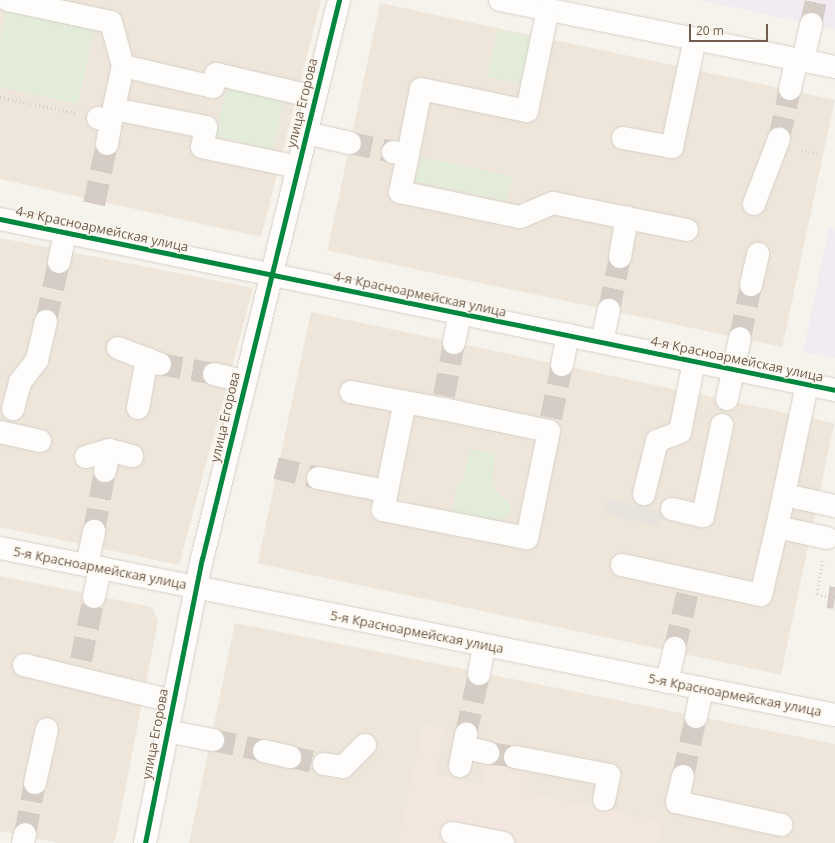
<!DOCTYPE html>
<meta charset="utf-8">
<style>
body{margin:0}
#map{position:relative;width:835px;height:843px;overflow:hidden;background:#f6f3ec;font-family:"Open Sans",sans-serif}
div>[style]{position:absolute}
[style*='--x']{left:calc(var(--x)*1px);top:calc(var(--y)*1px);width:calc(var(--w)*1px);rotate:calc(var(--a)*1deg)}
.residential>*{inset:0;background:#eee6da;transform-origin:0 0}
.commercial>*{inset:0;background:#f3e6de}
.industrial>*{inset:0;background:#e8e3dd;transform-origin:0 0}
.education>*{inset:0;background:#f3ebf2}
.green>*{inset:0;background:#e3ecd8;transform-origin:0 0}
.minor-tunnel>*{height:22px;margin-top:-11px;transform-origin:0;background:repeating-linear-gradient(90deg,#d5cdc5 0 22px,transparent 0 33px)}
.path>*{height:2.5px;margin-top:-1.25px;transform-origin:0;background:repeating-linear-gradient(90deg,#d7d1cc 0 1px,transparent 0 4px)}
.roads{filter:drop-shadow(0 0 1px #d5d0ca) drop-shadow(0 0 1px #d5d0ca)}
.minor>*{height:22px;margin:-11px;padding:0 11px;transform-origin:11px;border-radius:11px;background:#fefdfc}
.cycleway>*{height:5px;margin:-2.5px;padding:0 2.5px;transform-origin:2.5px;border-radius:2.5px;background:#00873e}
span{translate:-50% -50%;white-space:nowrap;text-align:center;line-height:1.15;-webkit-text-stroke:3px #fdf8ee;paint-order:stroke}
.street-label{font-size:13px;color:#715c4f}
.scale{position:absolute;left:689px;top:24px;width:79px;height:18px;box-sizing:border-box;border:2px solid #715c4f;border-top:0;padding-left:5px;font-size:12px;line-height:14px;white-space:nowrap;color:#715c4f;-webkit-text-stroke:3px #fdf8ee;paint-order:stroke}
</style>
<div id="map">
<div class="residential">
<i style="clip-path:polygon(0 0,321px 0,261px 237px,0 179px)"></i>
<i style="left:380px;top:3px;width:465px;height:253px;rotate:12deg"></i>
<i style="clip-path:polygon(0 238px,253px 288px,179px 565px,0 527px)"></i>
<i style="left:311px;top:312px;width:535px;height:257px;rotate:12deg"></i>
<i style="clip-path:polygon(0 576px,152px 607px,158px 621px,115px 841px,113px 843px,58px 843px,0 831px)"></i>
<i style="clip-path:polygon(235px 623px,835px 744px,835px 843px,657px 843px,661px 822px,434px 775px,443px 730px,424px 726px,399px 843px,189px 843px)"></i>
</div>
<div class="commercial">
<i style="clip-path:polygon(424px 726px,443px 730px,434px 775px,482px 785px,491px 740px,517px 745px,512px 769px,529px 772px,525px 794px,662px 822px,657px 843px,399px 843px)"></i>
</div>
<div class="industrial">
<i style="left:608px;top:498px;width:56px;height:16px;rotate:14deg"></i>
</div>
<div class="education">
<i style="clip-path:polygon(699px 0,835px 0,835px 29px,811px 24px)"></i>
<i style="clip-path:polygon(829px 228px,835px 229px,835px 358px,803px 352px)"></i>
</div>
<div class="green">
<i style="clip-path:polygon(6px 12px,94px 30px,78px 104px,0 87px,0 42px)"></i>
<i style="left:498px;top:29px;width:40px;height:49px;rotate:13deg"></i>
<i style="left:227px;top:88px;width:59px;height:49px;rotate:14deg"></i>
<i style="left:421px;top:157px;width:93px;height:25px;rotate:12deg"></i>
<i style="clip-path:polygon(470px 449px,495px 453px,492px 481px,496px 491px,510px 504px,511px 509px,506px 519px,477px 519px,452px 512px,457px 485px,463px 481px)"></i>
</div>
<div class="minor-tunnel">
<i style="--x:811;--y:24;--w:25;--a:-78"></i>
<i style="--x:779;--y:139;--w:51;--a:-77.6"></i>
<i style="--x:350;--y:143;--w:44;--a:11.8"></i>
<i style="--x:94;--y:204;--w:61;--a:-77.8"></i>
<i style="--x:609;--y:310;--w:54;--a:-78.3"></i>
<i style="--x:46;--y:321;--w:60;--a:-77.6"></i>
<i style="--x:740;--y:338;--w:54;--a:-78.3"></i>
<i style="--x:160;--y:364;--w:55;--a:10.5"></i>
<i style="--x:444;--y:396;--w:54;--a:-79.3"></i>
<i style="--x:551;--y:418;--w:54;--a:-78.3"></i>
<i style="--x:276;--y:468;--w:43;--a:13.4"></i>
<i style="--x:94;--y:531;--w:61;--a:-79.6"></i>
<i style="--x:828;--y:597;--w:7;--a:8"></i>
<i style="--x:675;--y:648;--w:58;--a:-77.2"></i>
<i style="--x:81;--y:660;--w:64;--a:-78.3"></i>
<i style="--x:466;--y:734;--w:61;--a:-77.8"></i>
<i style="--x:213;--y:740;--w:52;--a:12.2"></i>
<i style="--x:488;--y:753;--w:27;--a:8"></i>
<i style="--x:290;--y:757;--w:35;--a:12"></i>
<i style="--x:683;--y:776;--w:60;--a:-77.6"></i>
<i style="--x:25;--y:834;--w:52;--a:-78.9"></i>
</div>
<div class="path">
<i style="--x:0;--y:97;--w:78;--a:11.9"></i>
<i style="--x:801;--y:150;--w:18;--a:13"></i>
<i style="--x:823;--y:561;--w:34;--a:100"></i>
<i style="--x:817;--y:594;--w:11;--a:15"></i>
</div>
<div class="roads">
<div class="minor">
<i style="--x:8;--y:0;--w:105;--a:12.1"></i>
<i style="--x:111;--y:22;--w:46;--a:74.7"></i>
<i style="--x:500;--y:0;--w:342;--a:11.3"></i>
<i style="--x:803;--y:60;--w:37;--a:-77"></i>
<i style="--x:790;--y:89;--w:31;--a:-77"></i>
<i style="--x:114;--y:109;--w:94;--a:11.1"></i>
<i style="--x:206;--y:127;--w:20;--a:101"></i>
<i style="--x:202;--y:147;--w:98;--a:11.8"></i>
<i style="--x:98;--y:118;--w:13;--a:13"></i>
<i style="--x:111;--y:121;--w:56;--a:-77.7"></i>
<i style="--x:123;--y:66;--w:92;--a:13.1"></i>
<i style="--x:213;--y:87;--w:13;--a:-77"></i>
<i style="--x:216;--y:74;--w:102;--a:13.1"></i>
<i style="--x:306;--y:133;--w:45;--a:12.8"></i>
<i style="--x:623;--y:138;--w:50;--a:10.4"></i>
<i style="--x:672;--y:147;--w:110;--a:-78"></i>
<i style="--x:107;--y:144;--w:23;--a:-80"></i>
<i style="--x:393;--y:152;--w:15;--a:11"></i>
<i style="--x:408;--y:155;--w:38;--a:102"></i>
<i style="--x:400;--y:192;--w:123;--a:11.8"></i>
<i style="--x:520;--y:217;--w:36;--a:-23"></i>
<i style="--x:553;--y:203;--w:76;--a:11.5"></i>
<i style="--x:408;--y:155;--w:67;--a:-78.9"></i>
<i style="--x:421;--y:89;--w:108;--a:11.7"></i>
<i style="--x:527;--y:111;--w:104;--a:-78.4"></i>
<i style="--x:754;--y:204;--w:70;--a:-69"></i>
<i style="--x:0;--y:219;--w:852;--a:11.57"></i>
<i style="--x:620;--y:257;--w:40;--a:-80"></i>
<i style="--x:627;--y:218;--w:61;--a:11.3"></i>
<i style="--x:59;--y:262;--w:30;--a:-78"></i>
<i style="--x:751;--y:285;--w:32;--a:-77"></i>
<i style="--x:602;--y:342;--w:33;--a:-78"></i>
<i style="--x:454;--y:343;--w:31;--a:-79"></i>
<i style="--x:118;--y:348;--w:45;--a:20.9"></i>
<i style="--x:562;--y:365;--w:31;--a:-79"></i>
<i style="--x:214;--y:374;--w:32;--a:14"></i>
<i style="--x:807;--y:385;--w:145;--a:101.9"></i>
<i style="--x:777;--y:527;--w:51;--a:12.4"></i>
<i style="--x:351;--y:392;--w:94;--a:10.5"></i>
<i style="--x:443;--y:409;--w:108;--a:11.7"></i>
<i style="--x:549;--y:431;--w:109;--a:101.6"></i>
<i style="--x:527;--y:538;--w:147;--a:-169"></i>
<i style="--x:383;--y:510;--w:110;--a:-78.5"></i>
<i style="--x:727;--y:399;--w:62;--a:-78"></i>
<i style="--x:138;--y:408;--w:50;--a:-79.6"></i>
<i style="--x:13;--y:409;--w:28;--a:-75"></i>
<i style="--x:20;--y:382;--w:28;--a:-52"></i>
<i style="--x:37;--y:360;--w:40;--a:-77"></i>
<i style="--x:0;--y:432;--w:41;--a:12.7"></i>
<i style="--x:86;--y:457;--w:24;--a:-17"></i>
<i style="--x:109;--y:450;--w:24;--a:15"></i>
<i style="--x:105;--y:471;--w:21;--a:-79"></i>
<i style="--x:318;--y:478;--w:70;--a:10.7"></i>
<i style="--x:644;--y:494;--w:55;--a:-76.2"></i>
<i style="--x:657;--y:441;--w:25;--a:-21"></i>
<i style="--x:680;--y:432;--w:71;--a:-78.7"></i>
<i style="--x:785;--y:495;--w:51;--a:12.4"></i>
<i style="--x:672;--y:509;--w:32;--a:13"></i>
<i style="--x:703;--y:516;--w:93;--a:-78.2"></i>
<i style="--x:0;--y:548;--w:852;--a:11.31"></i>
<i style="--x:87;--y:565;--w:35;--a:-78"></i>
<i style="--x:622;--y:565;--w:142;--a:12.2"></i>
<i style="--x:761;--y:595;--w:70;--a:-76.8"></i>
<i style="--x:94;--y:597;--w:30;--a:-78"></i>
<i style="--x:24;--y:665;--w:152;--a:13.7"></i>
<i style="--x:479;--y:674;--w:29;--a:-80"></i>
<i style="--x:667;--y:682;--w:35;--a:-77"></i>
<i style="--x:696;--y:717;--w:29;--a:-78"></i>
<i style="--x:166;--y:731;--w:48;--a:10.8"></i>
<i style="--x:464;--y:747;--w:25;--a:14"></i>
<i style="--x:264;--y:751;--w:27;--a:13"></i>
<i style="--x:515;--y:757;--w:96;--a:10.8"></i>
<i style="--x:609;--y:775;--w:25;--a:101"></i>
<i style="--x:324;--y:764;--w:19;--a:9"></i>
<i style="--x:343;--y:767;--w:31;--a:-45"></i>
<i style="--x:460;--y:766;--w:33;--a:-79"></i>
<i style="--x:683;--y:776;--w:27;--a:103"></i>
<i style="--x:677;--y:802;--w:107;--a:12.4"></i>
<i style="--x:35;--y:783;--w:55;--a:-77.5"></i>
<i style="--x:452;--y:833;--w:52;--a:11.1"></i>
<i style="--x:23;--y:843;--w:9;--a:-77"></i>
<i style="--x:145;--y:843;--w:290;--a:-78.7"></i>
<i style="--x:202;--y:559;--w:576;--a:-76.23"></i>
</div>
</div>
<div class="cycleway">
<i style="--x:0;--y:219;--w:852;--a:11.57"></i>
<i style="--x:145;--y:843;--w:290;--a:-78.7"></i>
<i style="--x:202;--y:559;--w:576;--a:-76.23"></i>
</div>
<div class="street-label">
<span style="left:302px;top:103px;rotate:-76deg">улица Егорова</span>
<span style="left:102px;top:229px;rotate:12deg">4-я Красноармейская улица</span>
<span style="left:420px;top:294px;rotate:12deg">4-я Красноармейская улица</span>
<span style="left:737px;top:359px;rotate:12deg">4-я Красноармейская улица</span>
<span style="left:225px;top:417px;rotate:-77deg">улица Егорова</span>
<span style="left:100px;top:568px;rotate:11deg">5-я Красноармейская улица</span>
<span style="left:417px;top:632px;rotate:11deg">5-я Красноармейская улица</span>
<span style="left:735px;top:695px;rotate:11deg">5-я Красноармейская улица</span>
<span style="left:155px;top:734px;rotate:-79deg">улица Егорова</span>
</div>
<div class="scale">20 m</div>
</div>
